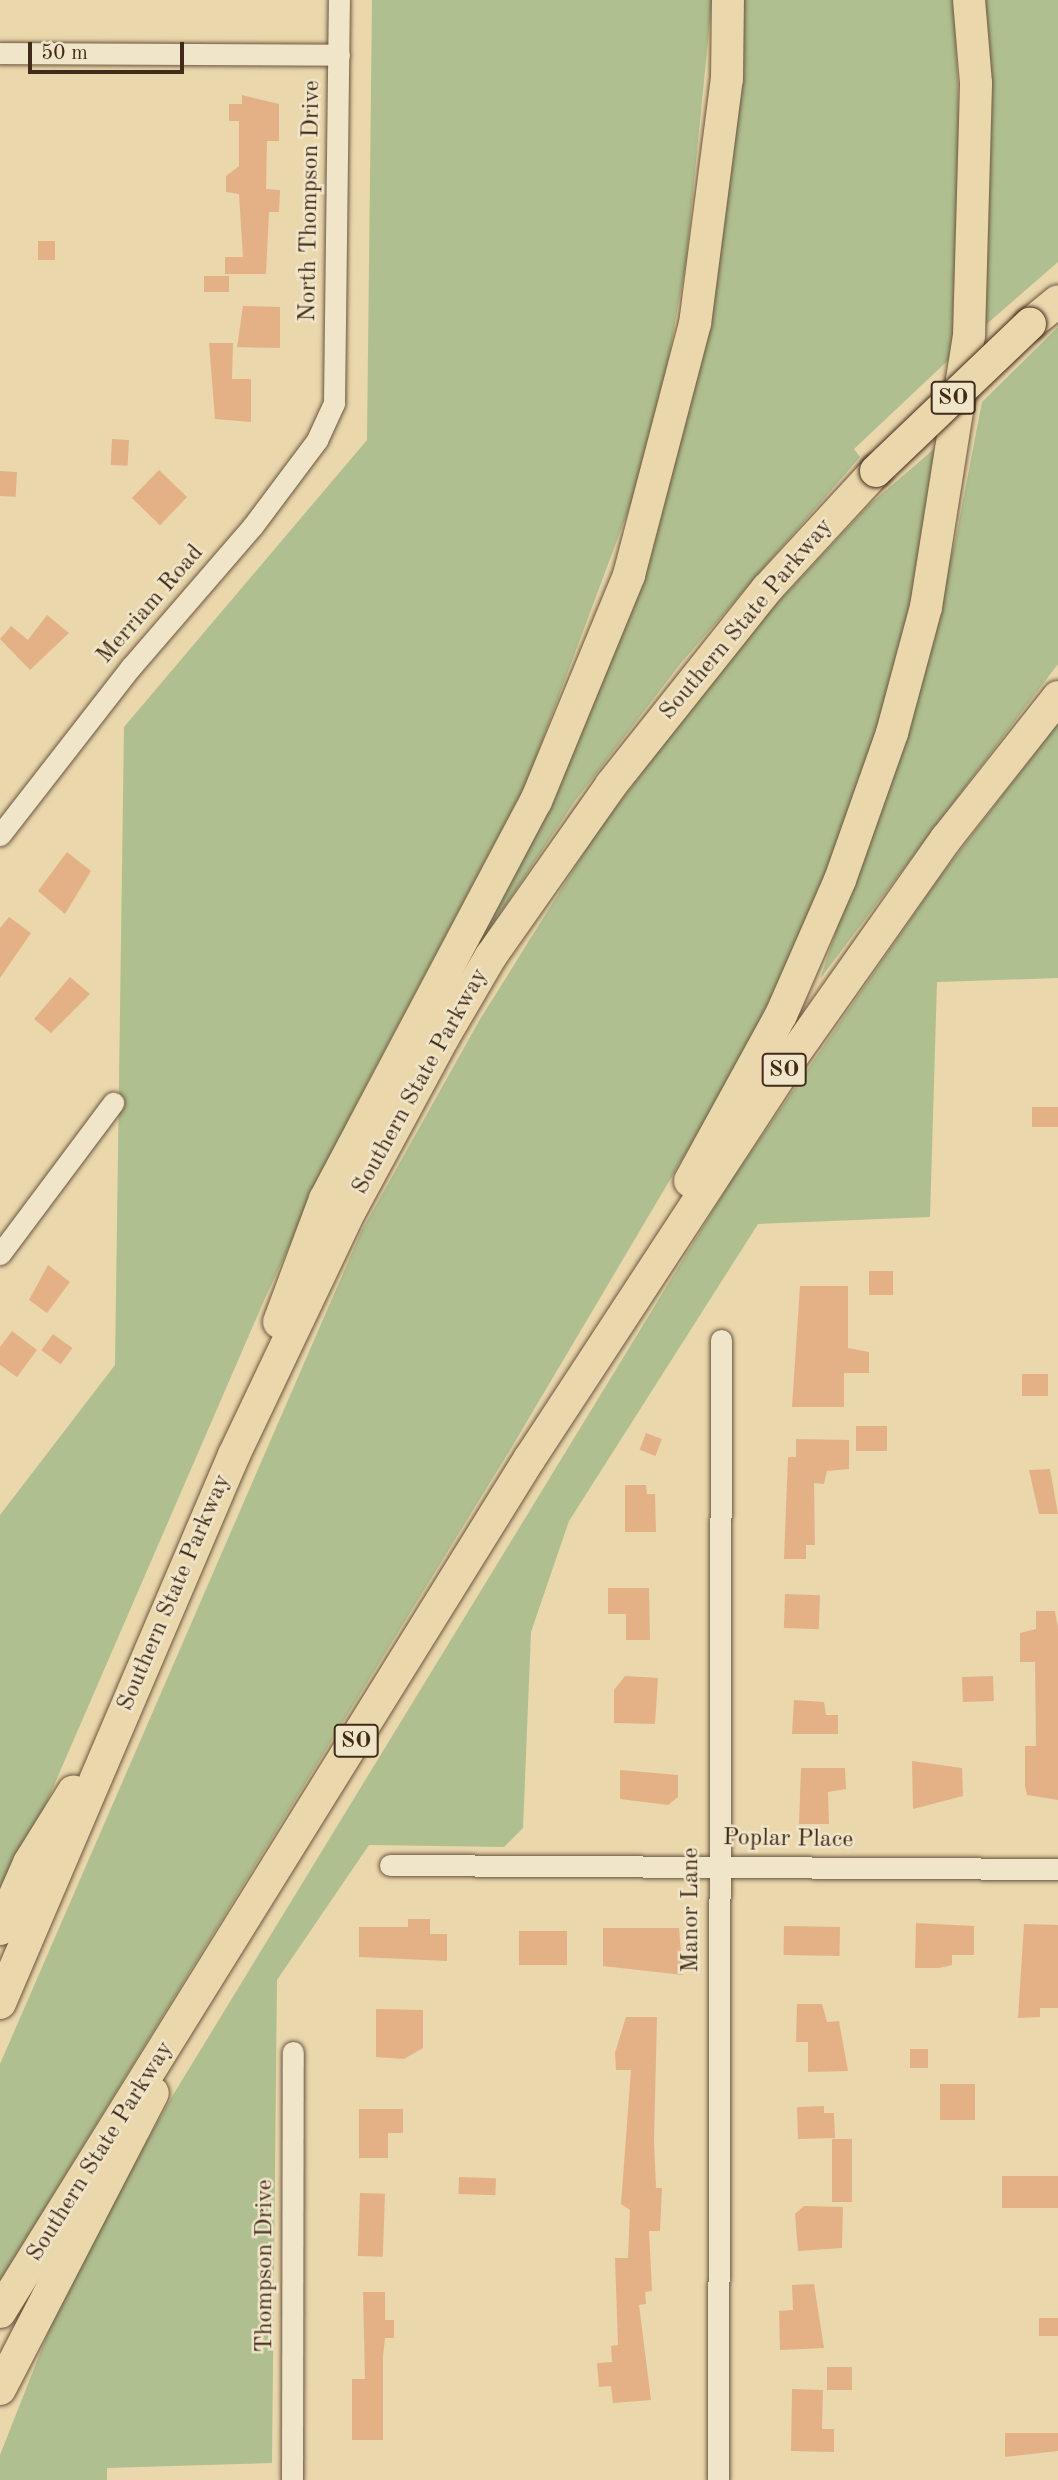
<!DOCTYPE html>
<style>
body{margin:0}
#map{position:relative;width:1058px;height:2480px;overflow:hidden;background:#ead7ac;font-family:"Old Standard TT",serif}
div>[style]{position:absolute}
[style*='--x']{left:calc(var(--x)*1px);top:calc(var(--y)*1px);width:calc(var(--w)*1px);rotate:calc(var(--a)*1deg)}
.green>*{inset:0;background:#b0bf8f}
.building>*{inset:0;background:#e4b187;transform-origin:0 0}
.roads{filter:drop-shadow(0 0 2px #6a563e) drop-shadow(0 0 2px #6a563e)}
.minor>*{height:21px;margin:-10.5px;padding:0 10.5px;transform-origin:10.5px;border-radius:10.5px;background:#f1e5c9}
.highway>*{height:32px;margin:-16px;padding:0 16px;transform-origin:16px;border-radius:16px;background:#ead7ac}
.bridges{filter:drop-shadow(0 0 2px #402b19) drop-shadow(0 0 2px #402b19)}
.highway-bridge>*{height:32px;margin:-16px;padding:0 16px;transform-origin:16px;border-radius:16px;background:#ead7ac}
span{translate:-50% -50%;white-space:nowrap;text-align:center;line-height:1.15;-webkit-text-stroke:5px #f1e5c9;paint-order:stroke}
.shield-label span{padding:2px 5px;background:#f1e5c9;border:2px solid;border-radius:5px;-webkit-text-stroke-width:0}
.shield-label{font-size:23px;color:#402b19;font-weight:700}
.street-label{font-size:24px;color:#402b19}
.scale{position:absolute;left:28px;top:42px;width:156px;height:32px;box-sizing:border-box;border:4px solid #402b19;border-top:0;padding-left:9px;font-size:21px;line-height:24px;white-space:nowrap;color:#402b19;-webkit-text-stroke:5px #f1e5c9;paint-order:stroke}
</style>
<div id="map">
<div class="green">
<i style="clip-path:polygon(372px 0,712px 0,686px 262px,653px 444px,526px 784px,356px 1104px,266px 1296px,0 1910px,0 1515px,115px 1365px,124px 727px,367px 440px)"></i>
<i style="clip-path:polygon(739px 0,954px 0,963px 204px,957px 352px,854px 449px,860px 457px,681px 663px,575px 801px,477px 948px,472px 945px,657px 527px)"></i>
<i style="clip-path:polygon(981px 0,1058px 0,1058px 262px,981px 329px)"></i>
<i style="clip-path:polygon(1058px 327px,1058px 664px,820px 979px,912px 704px,955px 542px,982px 402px)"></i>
<i style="clip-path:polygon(941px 443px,907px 626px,849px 819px,751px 1043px,513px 1445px,0 2281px,0 2064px,361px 1232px,479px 1021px,595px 835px,736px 647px,869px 505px)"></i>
<i style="clip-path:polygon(1058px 723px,1058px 978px,937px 982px,930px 1217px,758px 1224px,569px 1521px,531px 1632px,523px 1828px,504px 1847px,369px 1845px,277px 1980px,272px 2463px,107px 2468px,107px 2480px,0 2480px,0 2455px,72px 2272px,173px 2095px,731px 1181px,939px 878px)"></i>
</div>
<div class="building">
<i style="clip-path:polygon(242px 95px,279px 104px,279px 141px,267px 141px,266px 189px,280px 190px,279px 212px,269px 212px,266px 274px,225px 274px,225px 257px,243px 257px,239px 194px,226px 192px,226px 176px,239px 166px,239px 121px,229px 121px,229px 104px,242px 104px)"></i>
<i style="left:38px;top:241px;width:17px;height:19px"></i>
<i style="left:204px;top:276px;width:25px;height:16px"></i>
<i style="clip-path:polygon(243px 306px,280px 307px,280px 348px,237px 347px)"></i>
<i style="clip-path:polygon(209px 343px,233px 343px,232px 379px,251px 379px,251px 422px,215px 419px)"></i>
<i style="left:112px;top:439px;width:17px;height:26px;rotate:3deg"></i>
<i style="left:159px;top:470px;width:39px;height:39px;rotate:44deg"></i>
<i style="left:0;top:471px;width:17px;height:25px;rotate:3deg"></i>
<i style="clip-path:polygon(47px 615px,69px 633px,30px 670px,0 639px,11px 626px,28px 640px)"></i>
<i style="clip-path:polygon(67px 852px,91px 871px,65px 914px,38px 891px)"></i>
<i style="clip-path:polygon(9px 917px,31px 933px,0 978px,0 928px)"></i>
<i style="clip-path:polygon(70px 977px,90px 994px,51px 1033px,34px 1019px)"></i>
<i style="left:1032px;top:1107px;width:26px;height:20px"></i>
<i style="clip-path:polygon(48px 1265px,70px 1282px,47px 1313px,29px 1300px)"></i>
<i style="left:869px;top:1271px;width:24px;height:24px"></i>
<i style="clip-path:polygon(800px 1286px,848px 1286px,848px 1348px,869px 1352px,869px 1373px,844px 1373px,844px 1407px,792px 1407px)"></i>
<i style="clip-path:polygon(12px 1331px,37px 1350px,17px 1377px,0 1365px,0 1347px)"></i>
<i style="left:53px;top:1334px;width:24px;height:20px;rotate:36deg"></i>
<i style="left:1022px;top:1374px;width:26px;height:22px"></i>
<i style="left:856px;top:1426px;width:31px;height:25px"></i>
<i style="left:646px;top:1433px;width:17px;height:18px;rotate:21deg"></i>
<i style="clip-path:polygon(796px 1439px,849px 1440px,849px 1469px,827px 1471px,824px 1484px,814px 1483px,815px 1545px,806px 1545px,806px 1559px,784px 1559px,788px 1457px,796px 1457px)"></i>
<i style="clip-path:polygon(1050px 1469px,1058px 1514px,1039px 1514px,1029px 1470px)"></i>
<i style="clip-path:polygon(625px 1485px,646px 1485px,647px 1494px,655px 1494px,656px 1532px,625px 1532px)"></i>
<i style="clip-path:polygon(608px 1588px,649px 1588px,650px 1640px,626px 1640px,626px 1614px,608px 1614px)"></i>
<i style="left:785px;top:1594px;width:35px;height:34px;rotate:2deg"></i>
<i style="clip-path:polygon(1036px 1611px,1055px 1611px,1058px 1629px,1058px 1800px,1027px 1795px,1025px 1786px,1025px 1746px,1036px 1746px,1035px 1662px,1020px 1662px,1020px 1633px,1036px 1629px)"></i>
<i style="clip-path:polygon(625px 1676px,658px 1678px,655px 1724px,614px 1723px,614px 1690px)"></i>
<i style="left:993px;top:1676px;width:25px;height:31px;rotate:88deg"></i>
<i style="clip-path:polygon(794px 1700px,824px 1702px,826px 1715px,838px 1715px,838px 1734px,792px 1734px)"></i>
<i style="clip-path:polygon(912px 1761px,962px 1768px,963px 1796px,913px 1809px)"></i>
<i style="clip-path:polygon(801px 1768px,845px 1768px,846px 1789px,828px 1792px,829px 1824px,799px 1824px)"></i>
<i style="clip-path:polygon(620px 1770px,678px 1775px,678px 1797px,668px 1805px,620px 1799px)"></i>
<i style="clip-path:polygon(408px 1919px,430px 1919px,430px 1934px,447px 1934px,447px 1961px,359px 1957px,359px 1927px,408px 1927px)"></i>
<i style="clip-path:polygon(916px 1923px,974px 1926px,974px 1955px,952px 1955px,952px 1965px,939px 1968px,915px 1968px)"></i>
<i style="clip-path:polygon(1024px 1924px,1058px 1925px,1058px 2008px,1040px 2008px,1040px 2017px,1018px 2018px)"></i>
<i style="left:784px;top:1926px;width:56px;height:29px;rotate:1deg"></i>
<i style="clip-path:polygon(603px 1928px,679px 1928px,683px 1975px,603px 1966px)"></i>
<i style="left:519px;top:1931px;width:48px;height:34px"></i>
<i style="clip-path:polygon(797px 2004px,822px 2004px,827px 2022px,839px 2021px,848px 2071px,808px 2072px,808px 2042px,796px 2042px)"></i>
<i style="clip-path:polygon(376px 2009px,423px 2010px,423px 2048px,404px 2059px,376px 2057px)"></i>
<i style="clip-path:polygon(626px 2017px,657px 2017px,654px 2141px,656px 2188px,662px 2188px,660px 2231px,649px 2231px,652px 2291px,645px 2292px,646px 2304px,639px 2305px,651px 2400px,613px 2403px,611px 2386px,599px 2387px,597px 2363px,612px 2362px,611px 2346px,618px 2345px,615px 2258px,628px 2258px,630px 2210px,621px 2204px,631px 2070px,616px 2070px,615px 2053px)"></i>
<i style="left:928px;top:2049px;width:19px;height:18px;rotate:90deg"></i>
<i style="left:940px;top:2084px;width:35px;height:36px"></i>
<i style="clip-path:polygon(824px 2106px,824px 2113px,834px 2113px,835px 2138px,798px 2139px,797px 2107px)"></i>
<i style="clip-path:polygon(359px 2109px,403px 2109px,403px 2133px,388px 2133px,388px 2158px,359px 2158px)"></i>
<i style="left:832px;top:2139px;width:20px;height:63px"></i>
<i style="left:1058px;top:2176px;width:32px;height:56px;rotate:90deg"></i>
<i style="left:459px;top:2177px;width:37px;height:17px;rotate:2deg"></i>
<i style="left:360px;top:2193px;width:25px;height:63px;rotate:2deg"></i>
<i style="clip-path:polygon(804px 2206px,843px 2207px,842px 2248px,798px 2251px,795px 2214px)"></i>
<i style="clip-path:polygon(814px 2284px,824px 2348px,780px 2350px,779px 2311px,793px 2310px,792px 2285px)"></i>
<i style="clip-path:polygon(363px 2292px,385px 2292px,385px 2320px,394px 2320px,394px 2338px,385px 2338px,383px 2356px,383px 2440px,352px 2440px,352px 2379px,365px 2379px)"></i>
<i style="left:1039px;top:2318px;width:19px;height:18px"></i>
<i style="left:852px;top:2367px;width:23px;height:25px;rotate:90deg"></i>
<i style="clip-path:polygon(792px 2389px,823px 2390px,822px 2429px,834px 2429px,834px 2452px,791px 2451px)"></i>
<i style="clip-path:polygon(1005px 2433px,1058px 2433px,1058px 2451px,1005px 2457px)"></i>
</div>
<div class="roads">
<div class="minor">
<i style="--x:0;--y:53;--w:339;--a:0.3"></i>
<i style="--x:0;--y:835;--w:213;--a:-52.1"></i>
<i style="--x:131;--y:667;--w:185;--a:-49.2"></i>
<i style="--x:252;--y:527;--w:109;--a:-53.2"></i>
<i style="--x:317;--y:440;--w:41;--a:-65.3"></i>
<i style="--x:334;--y:403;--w:403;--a:-89.3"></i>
<i style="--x:0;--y:1254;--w:189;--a:-53.2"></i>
<i style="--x:390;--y:1865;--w:668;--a:0.34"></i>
<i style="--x:292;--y:2480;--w:428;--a:-89.9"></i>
<i style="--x:718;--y:2480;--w:1140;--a:-89.85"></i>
</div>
<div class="highway">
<i style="--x:1030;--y:324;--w:36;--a:-39"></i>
<i style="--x:690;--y:1181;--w:189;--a:-61.3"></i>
<i style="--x:781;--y:1015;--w:147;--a:-66.4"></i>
<i style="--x:840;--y:880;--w:156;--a:-70.5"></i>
<i style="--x:892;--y:733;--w:131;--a:-74.9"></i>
<i style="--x:926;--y:607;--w:274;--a:-81"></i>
<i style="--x:969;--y:336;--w:253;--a:-88.4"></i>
<i style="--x:976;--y:83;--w:83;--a:-94.8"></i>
<i style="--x:279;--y:1322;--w:131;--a:-69.5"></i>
<i style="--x:325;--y:1199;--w:450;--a:-62.1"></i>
<i style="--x:536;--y:801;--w:244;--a:-67.6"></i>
<i style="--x:629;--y:575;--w:260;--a:-75.3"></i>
<i style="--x:695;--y:324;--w:247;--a:-82.6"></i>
<i style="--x:727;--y:79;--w:79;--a:-89.3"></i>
<i style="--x:0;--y:1929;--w:72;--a:-66.3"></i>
<i style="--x:29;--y:1863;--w:84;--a:-58.2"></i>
<i style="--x:0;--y:2003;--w:596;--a:-66.88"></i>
<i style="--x:234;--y:1455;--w:272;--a:-64.6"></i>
<i style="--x:351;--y:1209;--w:194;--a:-61.7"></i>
<i style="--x:443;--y:1038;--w:95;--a:-59.7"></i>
<i style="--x:491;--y:956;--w:209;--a:-54.9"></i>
<i style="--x:611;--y:785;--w:251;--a:-51.5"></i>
<i style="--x:767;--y:589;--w:161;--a:-47.3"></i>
<i style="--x:0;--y:2312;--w:1005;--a:-58.18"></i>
<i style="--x:530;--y:1458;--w:475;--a:-56.8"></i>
<i style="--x:790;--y:1060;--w:271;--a:-54.8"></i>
<i style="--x:946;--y:839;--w:181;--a:-51.7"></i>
<i style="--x:0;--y:2389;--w:333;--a:-62.7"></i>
</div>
</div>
<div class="bridges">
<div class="highway-bridge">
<i style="--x:876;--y:471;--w:213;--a:-43.7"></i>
</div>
</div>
<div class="shield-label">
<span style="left:953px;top:398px">SO</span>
<span style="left:784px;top:1070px">SO</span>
<span style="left:356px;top:1741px">SO</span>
</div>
<div class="street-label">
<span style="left:311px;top:201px;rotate:-89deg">North Thompson Drive</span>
<span style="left:151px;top:605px;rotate:-49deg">Merriam Road</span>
<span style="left:747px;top:620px;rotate:-50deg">Southern State Parkway</span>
<span style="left:421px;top:1082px;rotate:-61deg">Southern State Parkway</span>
<span style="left:175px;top:1593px;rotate:-67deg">Southern State Parkway</span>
<span style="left:788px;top:1840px;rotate:1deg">Poplar Place</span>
<span style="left:692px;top:1910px;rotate:-90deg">Manor Lane</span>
<span style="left:101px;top:2152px;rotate:-58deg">Southern State Parkway</span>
<span style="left:266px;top:2266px;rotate:-90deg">Thompson Drive</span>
</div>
<div class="scale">50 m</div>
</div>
